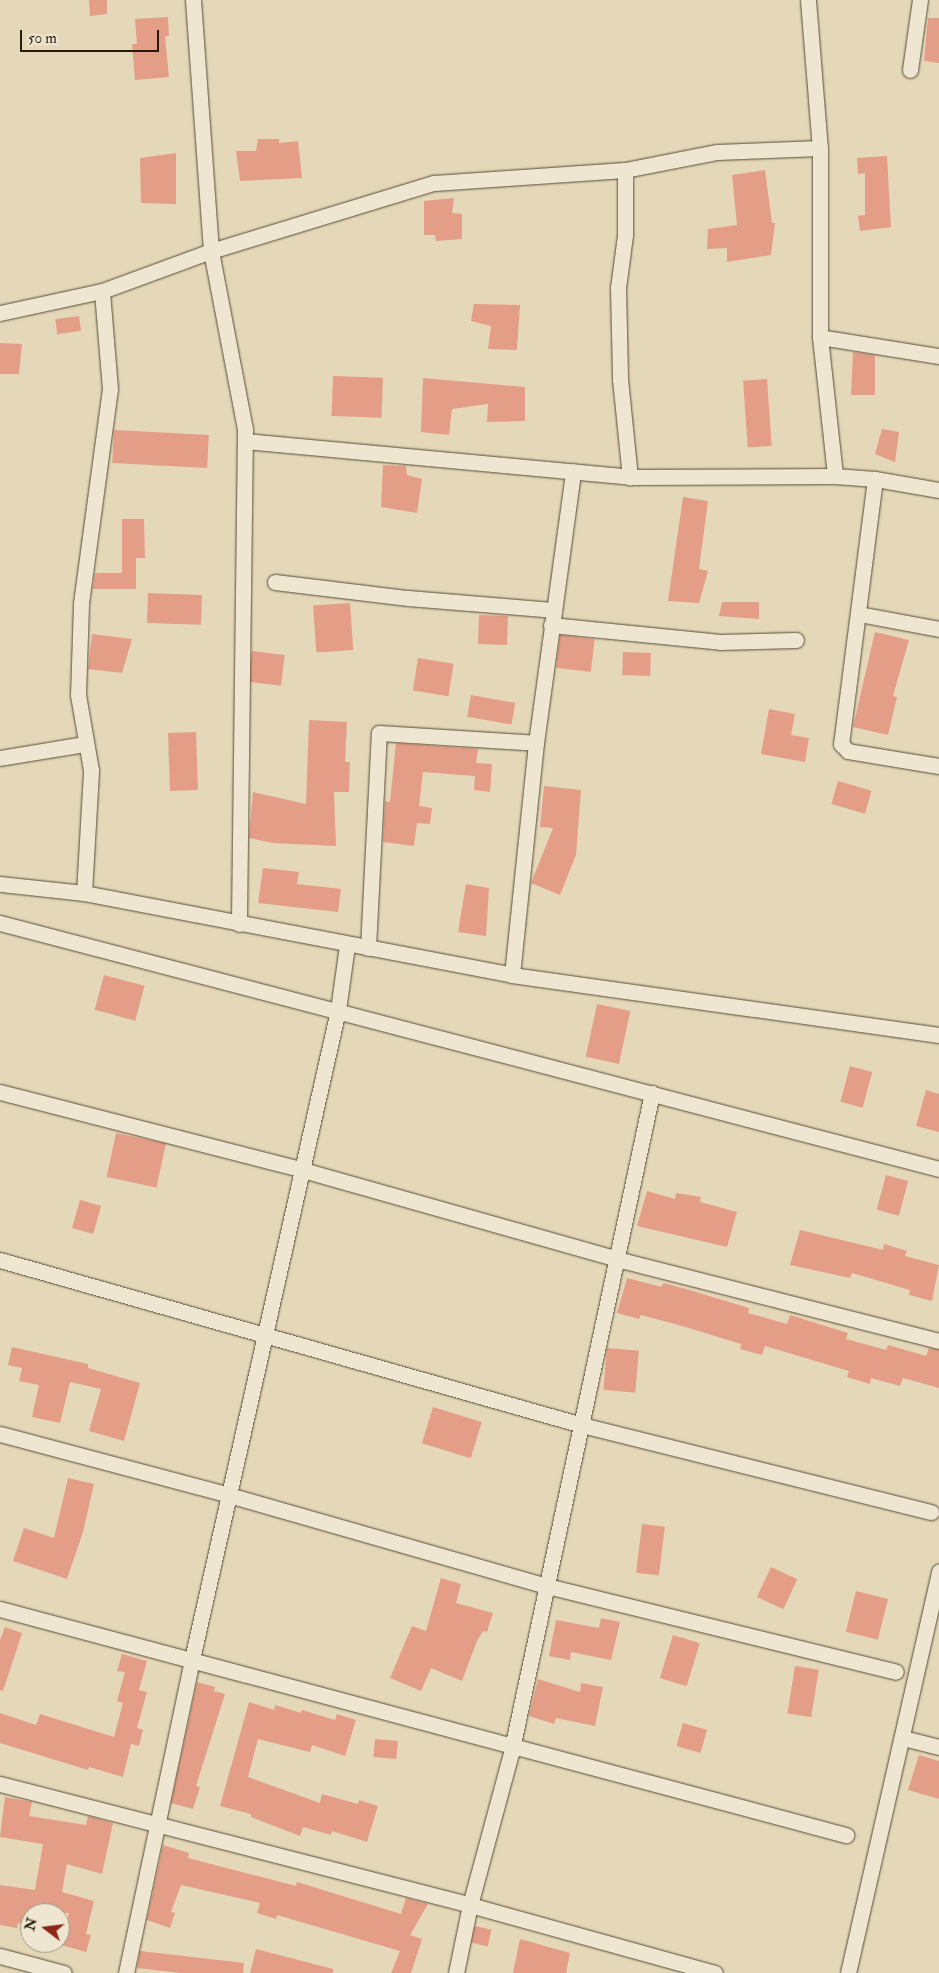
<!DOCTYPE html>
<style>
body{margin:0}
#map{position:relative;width:939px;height:1973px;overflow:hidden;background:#e5d8b8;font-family:"IM FELL Double Pica",serif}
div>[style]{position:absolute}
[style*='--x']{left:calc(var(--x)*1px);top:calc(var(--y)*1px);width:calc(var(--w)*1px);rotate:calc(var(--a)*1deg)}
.building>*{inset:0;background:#e49e87;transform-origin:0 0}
.roads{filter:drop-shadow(0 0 1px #564a36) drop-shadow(0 0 1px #564a36)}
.minor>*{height:15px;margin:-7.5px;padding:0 7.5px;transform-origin:7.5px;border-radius:7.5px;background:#eee6d1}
span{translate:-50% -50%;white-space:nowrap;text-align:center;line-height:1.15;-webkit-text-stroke:4px #eee6d1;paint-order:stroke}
.north{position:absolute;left:20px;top:1903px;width:50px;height:50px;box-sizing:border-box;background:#eee6d1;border:1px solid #9e9481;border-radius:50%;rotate:285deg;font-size:14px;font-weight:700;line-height:20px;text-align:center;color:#271a0a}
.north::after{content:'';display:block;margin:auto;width:18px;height:22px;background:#8f2418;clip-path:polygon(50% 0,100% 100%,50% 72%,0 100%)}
.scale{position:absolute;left:20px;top:30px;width:139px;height:22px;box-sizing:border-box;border:2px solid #271a0a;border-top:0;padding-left:6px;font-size:15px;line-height:18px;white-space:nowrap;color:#271a0a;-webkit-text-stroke:4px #eee6d1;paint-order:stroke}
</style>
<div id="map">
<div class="building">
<i style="clip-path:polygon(89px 0,107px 0,107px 14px,90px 16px)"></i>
<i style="clip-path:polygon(168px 17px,169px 36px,165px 36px,169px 77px,135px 80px,132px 44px,137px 44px,135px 19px)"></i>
<i style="clip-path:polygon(928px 18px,939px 18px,939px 63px,924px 61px)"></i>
<i style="clip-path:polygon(258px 139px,279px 139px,279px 143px,298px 141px,302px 178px,240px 181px,236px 151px,256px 151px)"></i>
<i style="clip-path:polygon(176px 153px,176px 204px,141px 203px,140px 158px)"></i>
<i style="clip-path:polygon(887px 156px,891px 227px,860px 231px,858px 216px,865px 215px,865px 173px,858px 174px,857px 158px)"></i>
<i style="clip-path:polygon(765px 170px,772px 223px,775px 223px,771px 255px,727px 262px,727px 248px,707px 249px,708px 229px,737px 225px,732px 175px)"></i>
<i style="clip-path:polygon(454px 198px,452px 213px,462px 214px,462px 239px,436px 241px,435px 235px,424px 235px,424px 201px)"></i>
<i style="clip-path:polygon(474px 304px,520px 305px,517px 350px,488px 349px,491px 326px,471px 321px)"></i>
<i style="left:79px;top:316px;width:15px;height:24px;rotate:82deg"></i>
<i style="clip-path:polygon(0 343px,22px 344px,19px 374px,0 374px)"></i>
<i style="clip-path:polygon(853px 352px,875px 355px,875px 395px,851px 395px)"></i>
<i style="left:333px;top:376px;width:50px;height:40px;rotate:2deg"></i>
<i style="clip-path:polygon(423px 378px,525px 387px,525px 421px,487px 422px,488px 404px,452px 409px,449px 435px,421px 432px)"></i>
<i style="left:767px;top:379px;width:67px;height:24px;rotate:86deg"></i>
<i style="clip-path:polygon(882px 429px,899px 432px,895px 462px,875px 454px)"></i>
<i style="left:114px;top:430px;width:95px;height:33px;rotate:3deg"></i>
<i style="clip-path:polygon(383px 465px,406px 466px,407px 475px,422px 479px,417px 513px,381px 507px)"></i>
<i style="clip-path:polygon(683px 497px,708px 501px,699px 569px,708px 571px,699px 603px,668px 601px)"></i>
<i style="clip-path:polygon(122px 519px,144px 519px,145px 558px,136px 558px,136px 589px,93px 589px,95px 573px,122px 573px)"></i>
<i style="left:148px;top:593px;width:54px;height:30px;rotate:2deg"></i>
<i style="clip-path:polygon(722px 602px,759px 602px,759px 619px,719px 616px)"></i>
<i style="left:350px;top:603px;width:47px;height:37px;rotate:86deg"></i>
<i style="left:479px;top:615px;width:29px;height:29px;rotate:2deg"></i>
<i style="clip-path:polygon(875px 632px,909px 640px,893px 696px,897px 697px,888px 735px,853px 727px)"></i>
<i style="clip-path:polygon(92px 634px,132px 639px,122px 673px,88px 669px)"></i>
<i style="left:560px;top:635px;width:35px;height:33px;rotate:7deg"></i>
<i style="left:252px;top:651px;width:33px;height:31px;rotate:7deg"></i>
<i style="left:623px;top:652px;width:28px;height:23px;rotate:2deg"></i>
<i style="left:418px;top:658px;width:36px;height:33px;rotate:9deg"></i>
<i style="left:471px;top:695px;width:45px;height:22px;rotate:10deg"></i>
<i style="clip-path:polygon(769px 709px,795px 714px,791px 735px,809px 738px,805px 762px,761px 754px)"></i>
<i style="clip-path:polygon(309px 720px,347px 722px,345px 762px,350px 762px,349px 792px,334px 792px,336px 846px,273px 843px,249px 838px,253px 792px,306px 804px)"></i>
<i style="left:196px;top:732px;width:58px;height:28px;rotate:88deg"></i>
<i style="clip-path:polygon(396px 743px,478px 749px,476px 763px,492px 764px,490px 792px,474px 790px,475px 776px,423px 772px,419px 806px,432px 808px,430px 824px,417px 823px,414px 846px,383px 842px,385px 801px,390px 802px)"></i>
<i style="left:838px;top:781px;width:35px;height:24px;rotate:16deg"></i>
<i style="clip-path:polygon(544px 786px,581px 790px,576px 855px,560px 895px,531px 883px,553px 828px,540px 827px)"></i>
<i style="clip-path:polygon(263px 868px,299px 872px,297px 884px,341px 889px,338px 912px,258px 903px)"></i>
<i style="clip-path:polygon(466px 884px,489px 888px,486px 936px,458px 932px)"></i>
<i style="left:104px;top:975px;width:42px;height:36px;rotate:15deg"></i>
<i style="left:597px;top:1004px;width:34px;height:54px;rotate:12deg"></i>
<i style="left:850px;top:1066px;width:23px;height:37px;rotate:15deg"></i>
<i style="clip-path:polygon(926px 1090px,939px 1094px,939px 1132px,916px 1126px)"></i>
<i style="left:116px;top:1133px;width:51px;height:45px;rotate:12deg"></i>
<i style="left:886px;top:1175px;width:23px;height:36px;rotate:15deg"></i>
<i style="clip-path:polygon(647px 1191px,675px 1199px,676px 1193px,701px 1197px,700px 1202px,737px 1212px,727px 1247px,637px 1226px)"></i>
<i style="left:80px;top:1200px;width:22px;height:29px;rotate:16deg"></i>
<i style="clip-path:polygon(800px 1230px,883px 1250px,884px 1244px,907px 1251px,905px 1256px,939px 1265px,932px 1301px,909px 1295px,910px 1290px,852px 1273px,850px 1278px,790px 1265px)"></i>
<i style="clip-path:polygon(627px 1278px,662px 1287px,663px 1283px,686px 1289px,749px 1308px,748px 1313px,787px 1324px,790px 1315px,848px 1333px,846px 1339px,886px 1350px,888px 1345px,926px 1356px,929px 1348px,939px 1350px,939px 1388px,903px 1378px,900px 1386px,871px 1378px,870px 1384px,847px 1377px,849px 1371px,765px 1346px,762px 1355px,740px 1349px,741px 1344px,682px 1326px,641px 1315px,639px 1319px,617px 1313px)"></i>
<i style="clip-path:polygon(12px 1347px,88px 1364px,88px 1368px,140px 1383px,124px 1441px,89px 1431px,101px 1389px,70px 1382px,60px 1423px,32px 1417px,39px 1385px,19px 1381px,22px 1368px,8px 1365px)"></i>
<i style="left:607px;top:1348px;width:32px;height:42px;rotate:5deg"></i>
<i style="left:433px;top:1407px;width:51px;height:38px;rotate:17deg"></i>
<i style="clip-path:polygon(68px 1478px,94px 1484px,83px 1532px,67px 1579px,13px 1561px,24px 1528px,54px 1538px)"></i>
<i style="left:642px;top:1524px;width:23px;height:49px;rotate:7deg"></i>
<i style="left:771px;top:1567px;width:29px;height:33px;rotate:25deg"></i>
<i style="clip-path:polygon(441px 1578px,461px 1584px,456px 1603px,493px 1613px,487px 1632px,483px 1631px,477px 1641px,462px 1681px,431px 1668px,421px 1691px,390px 1678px,412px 1626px,426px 1631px)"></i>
<i style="left:856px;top:1591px;width:33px;height:42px;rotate:14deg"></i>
<i style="clip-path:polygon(601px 1618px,620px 1622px,611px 1660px,571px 1652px,570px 1660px,549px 1656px,556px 1620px,599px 1628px)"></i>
<i style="clip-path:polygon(5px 1627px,22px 1633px,3px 1691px,0 1690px,0 1640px)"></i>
<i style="left:673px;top:1635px;width:28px;height:45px;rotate:17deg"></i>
<i style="clip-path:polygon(122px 1654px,147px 1661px,139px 1690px,147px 1692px,137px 1728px,143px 1730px,139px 1746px,131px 1744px,123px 1777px,89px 1767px,88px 1770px,0 1743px,0 1713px,36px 1725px,40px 1714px,114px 1737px,123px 1703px,117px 1701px,125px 1672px,117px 1671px)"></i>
<i style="left:795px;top:1666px;width:24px;height:48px;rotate:9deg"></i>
<i style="clip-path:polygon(538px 1679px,580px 1692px,581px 1683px,603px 1687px,595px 1726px,556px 1718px,554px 1724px,529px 1716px)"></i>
<i style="clip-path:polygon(197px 1682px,215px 1687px,214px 1691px,225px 1694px,196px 1786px,200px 1787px,193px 1809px,171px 1803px)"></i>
<i style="clip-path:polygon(249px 1702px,274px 1710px,275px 1705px,301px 1713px,302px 1710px,335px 1720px,337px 1714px,356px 1720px,345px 1756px,312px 1745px,310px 1752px,258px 1739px,248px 1777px,320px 1803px,322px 1794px,358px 1804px,359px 1800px,378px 1806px,367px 1842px,332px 1831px,331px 1835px,303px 1827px,300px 1836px,251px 1817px,251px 1814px,220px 1806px)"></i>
<i style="left:683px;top:1723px;width:25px;height:24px;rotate:16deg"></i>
<i style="left:375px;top:1739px;width:23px;height:18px;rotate:5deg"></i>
<i style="clip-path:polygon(919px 1755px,939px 1761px,939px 1799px,908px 1790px)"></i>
<i style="clip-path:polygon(5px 1797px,32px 1802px,29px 1816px,86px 1825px,88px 1816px,113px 1823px,102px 1874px,67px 1864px,62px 1892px,94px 1901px,86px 1934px,91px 1935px,86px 1952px,61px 1945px,69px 1913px,30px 1913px,30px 1925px,18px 1923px,17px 1928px,0 1925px,0 1885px,35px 1890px,43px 1844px,0 1837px)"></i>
<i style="clip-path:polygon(163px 1845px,189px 1853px,188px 1858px,296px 1886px,297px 1882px,401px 1914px,406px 1898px,428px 1904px,410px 1935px,422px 1939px,411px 1973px,391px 1973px,400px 1951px,277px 1915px,276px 1919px,257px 1913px,260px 1903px,181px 1885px,171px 1912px,175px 1913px,170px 1928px,147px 1920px)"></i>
<i style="left:475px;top:1926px;width:17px;height:17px;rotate:13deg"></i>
<i style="clip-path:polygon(520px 1939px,570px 1953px,566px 1973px,513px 1973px)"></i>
<i style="clip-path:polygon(256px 1949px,333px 1969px,333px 1973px,250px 1973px)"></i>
<i style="clip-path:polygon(140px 1951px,244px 1963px,243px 1973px,181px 1973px,137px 1968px)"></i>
</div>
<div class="roads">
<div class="minor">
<i style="--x:193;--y:0;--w:252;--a:85.9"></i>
<i style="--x:211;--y:251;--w:181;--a:79.2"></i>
<i style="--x:245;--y:429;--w:495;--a:90.7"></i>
<i style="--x:808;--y:0;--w:148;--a:85.4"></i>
<i style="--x:820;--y:148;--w:189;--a:90"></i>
<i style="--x:820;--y:337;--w:140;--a:83.8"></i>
<i style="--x:910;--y:70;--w:71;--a:-81.9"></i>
<i style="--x:625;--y:170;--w:65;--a:90"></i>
<i style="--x:625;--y:235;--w:53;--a:97.5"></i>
<i style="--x:618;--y:288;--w:91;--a:88.7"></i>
<i style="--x:620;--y:379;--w:99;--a:84.2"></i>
<i style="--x:0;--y:313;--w:104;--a:-12.2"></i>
<i style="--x:102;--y:291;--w:116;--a:-20.2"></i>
<i style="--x:211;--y:251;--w:233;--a:-17"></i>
<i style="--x:434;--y:183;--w:191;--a:-3.9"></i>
<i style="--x:625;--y:170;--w:94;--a:-11.1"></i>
<i style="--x:717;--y:152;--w:103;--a:-2.2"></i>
<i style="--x:820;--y:337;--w:121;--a:9.1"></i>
<i style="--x:245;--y:441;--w:387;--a:5.3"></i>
<i style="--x:630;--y:477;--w:205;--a:-0.3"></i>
<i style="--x:835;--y:476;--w:40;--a:4.3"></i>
<i style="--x:875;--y:479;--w:267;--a:97.3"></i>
<i style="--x:841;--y:744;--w:10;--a:45"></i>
<i style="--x:848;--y:751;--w:92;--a:9.4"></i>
<i style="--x:875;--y:479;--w:65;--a:9.8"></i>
<i style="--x:275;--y:582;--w:134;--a:6.9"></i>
<i style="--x:408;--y:598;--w:145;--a:4.7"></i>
<i style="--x:859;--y:614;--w:81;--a:10.6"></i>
<i style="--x:551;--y:625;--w:170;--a:5.7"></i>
<i style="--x:720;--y:642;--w:76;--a:-1.5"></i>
<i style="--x:0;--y:758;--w:86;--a:-9.4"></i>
<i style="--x:0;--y:884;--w:84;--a:6.1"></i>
<i style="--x:84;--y:893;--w:436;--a:10.8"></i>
<i style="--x:512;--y:975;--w:431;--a:8"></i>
<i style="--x:84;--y:893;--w:123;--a:-86.7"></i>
<i style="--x:91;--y:770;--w:76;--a:-99.8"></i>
<i style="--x:78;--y:695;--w:92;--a:-88.1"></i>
<i style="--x:81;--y:603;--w:216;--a:-82.3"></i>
<i style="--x:110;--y:389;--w:98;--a:-94.7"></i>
<i style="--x:0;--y:923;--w:971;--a:14.68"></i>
<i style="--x:368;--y:948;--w:215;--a:-87.1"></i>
<i style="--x:379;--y:733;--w:157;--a:3.6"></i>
<i style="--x:512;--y:975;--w:233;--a:-84.1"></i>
<i style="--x:536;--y:743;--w:274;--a:-82.2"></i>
<i style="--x:0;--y:1092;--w:313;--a:14.4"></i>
<i style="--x:303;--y:1170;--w:326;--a:15.8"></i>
<i style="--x:617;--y:1259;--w:332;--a:14.3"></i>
<i style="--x:0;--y:1260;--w:605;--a:15.83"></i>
<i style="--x:582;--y:1425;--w:360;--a:14"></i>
<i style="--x:0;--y:1434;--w:237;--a:14.9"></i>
<i style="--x:229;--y:1495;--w:331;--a:16"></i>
<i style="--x:547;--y:1586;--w:359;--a:13.8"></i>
<i style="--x:0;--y:1609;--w:876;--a:14.96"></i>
<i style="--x:903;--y:1738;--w:37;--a:14"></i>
<i style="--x:0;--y:1784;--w:485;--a:14.4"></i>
<i style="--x:470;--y:1905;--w:254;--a:15.5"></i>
<i style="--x:0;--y:1956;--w:66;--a:14.9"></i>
<i style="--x:126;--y:1973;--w:321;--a:-78.1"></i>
<i style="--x:192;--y:1659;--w:665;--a:-77.32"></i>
<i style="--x:338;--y:1010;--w:66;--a:-82.1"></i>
<i style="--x:456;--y:1973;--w:69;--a:-78.4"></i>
<i style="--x:470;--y:1905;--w:157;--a:-74.9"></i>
<i style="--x:511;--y:1753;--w:675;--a:-77.94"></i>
<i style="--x:848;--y:1973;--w:412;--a:-77.2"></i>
</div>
</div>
<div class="north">N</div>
<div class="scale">50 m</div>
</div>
